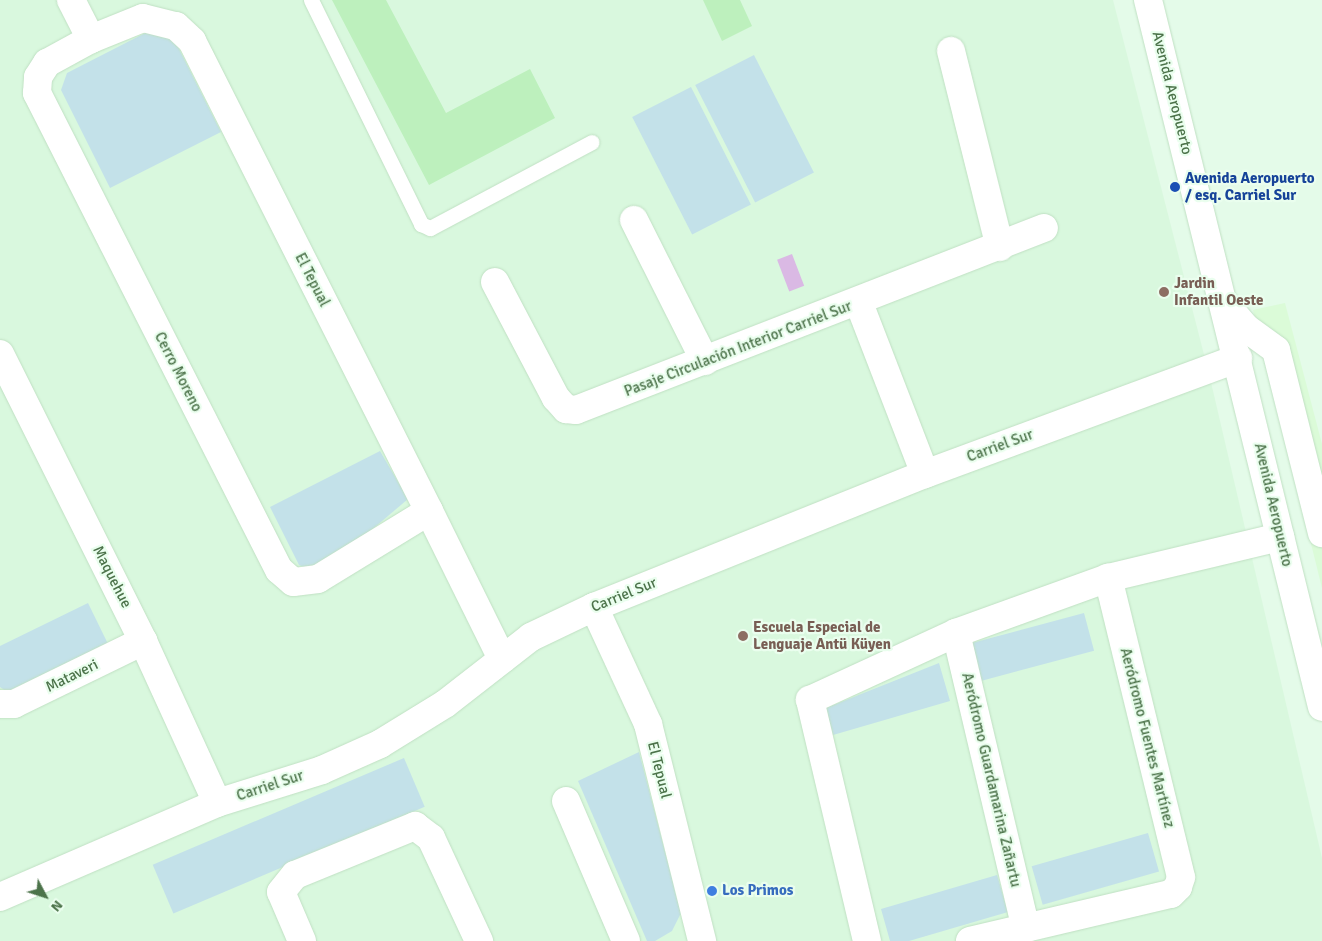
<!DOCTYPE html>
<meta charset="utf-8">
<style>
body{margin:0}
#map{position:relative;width:1322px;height:941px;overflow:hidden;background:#e4fbe9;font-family:Signika,sans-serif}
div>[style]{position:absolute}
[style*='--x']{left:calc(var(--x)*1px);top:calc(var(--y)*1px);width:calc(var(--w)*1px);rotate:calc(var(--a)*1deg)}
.residential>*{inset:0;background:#d9f8de}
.commercial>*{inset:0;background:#dbfbd8}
.green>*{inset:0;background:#c3e1e9;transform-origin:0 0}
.water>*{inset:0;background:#dab9e4;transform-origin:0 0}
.building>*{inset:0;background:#bdf0bd}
.roads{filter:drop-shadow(0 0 1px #c0e0c3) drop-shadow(0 0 1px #c0e0c3)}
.lane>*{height:15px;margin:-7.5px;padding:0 7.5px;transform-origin:7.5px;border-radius:7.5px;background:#fff}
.street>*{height:28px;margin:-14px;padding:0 14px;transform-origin:14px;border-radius:14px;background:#fff}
.secondary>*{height:28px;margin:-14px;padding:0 14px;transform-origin:14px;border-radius:14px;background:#fff}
.dots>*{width:14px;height:14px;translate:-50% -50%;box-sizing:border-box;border:2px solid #eafeee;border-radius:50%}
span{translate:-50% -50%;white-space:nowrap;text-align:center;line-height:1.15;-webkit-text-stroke:4.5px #eafeee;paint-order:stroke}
.street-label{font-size:15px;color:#4c734a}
.transit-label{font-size:15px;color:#164399;font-weight:700}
.left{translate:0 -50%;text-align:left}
.education-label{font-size:15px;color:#785e54;font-weight:700}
.shop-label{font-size:15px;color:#366cbe;font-weight:700}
.north{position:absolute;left:20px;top:871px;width:50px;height:50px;-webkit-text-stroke:4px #eafeee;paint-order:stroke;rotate:130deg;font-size:14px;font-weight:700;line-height:20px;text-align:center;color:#4c734a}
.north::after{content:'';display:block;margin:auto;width:18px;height:22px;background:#4c734a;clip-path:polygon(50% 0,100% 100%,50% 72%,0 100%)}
</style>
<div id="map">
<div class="residential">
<i style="clip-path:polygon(0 0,1113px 0,1210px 378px,1322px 858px,1322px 941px,0 941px)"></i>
</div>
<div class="commercial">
<i style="clip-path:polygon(1285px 303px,1322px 444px,1322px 588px,1253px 310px)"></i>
</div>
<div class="green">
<i style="clip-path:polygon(151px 30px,174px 39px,221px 132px,110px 188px,61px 90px,67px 73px)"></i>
<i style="left:754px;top:55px;width:132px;height:66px;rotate:63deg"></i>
<i style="left:691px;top:87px;width:132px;height:66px;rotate:63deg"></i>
<i style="clip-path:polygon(380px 451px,408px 499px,362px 538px,311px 570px,299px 565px,270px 507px)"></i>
<i style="clip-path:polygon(88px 603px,110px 648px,19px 692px,7px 692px,0 687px,0 646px)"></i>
<i style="left:1084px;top:613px;width:39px;height:122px;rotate:75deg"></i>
<i style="clip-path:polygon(939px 663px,950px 701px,833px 735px,826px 708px)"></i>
<i style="clip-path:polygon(639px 752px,681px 913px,672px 931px,655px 941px,647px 941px,578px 781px)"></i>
<i style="left:404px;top:758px;width:53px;height:273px;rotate:67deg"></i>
<i style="left:1148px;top:833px;width:40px;height:121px;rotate:74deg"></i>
<i style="clip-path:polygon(997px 875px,1008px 912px,909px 941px,890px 941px,881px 909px)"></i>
</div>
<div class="water">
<i style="left:792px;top:254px;width:34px;height:16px;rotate:69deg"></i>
</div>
<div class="building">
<i style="clip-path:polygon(332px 0,386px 0,446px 113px,530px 69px,555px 118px,429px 185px)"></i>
<i style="clip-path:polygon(703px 0,740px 0,752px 26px,722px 41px)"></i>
</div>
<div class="roads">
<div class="lane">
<i style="--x:311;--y:0;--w:250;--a:63.8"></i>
<i style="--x:421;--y:224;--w:10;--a:24"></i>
<i style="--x:430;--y:228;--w:183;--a:-28"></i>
</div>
<div class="street">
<i style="--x:71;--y:0;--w:44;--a:62.9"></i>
<i style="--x:951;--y:51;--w:202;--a:76"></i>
<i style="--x:634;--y:220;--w:158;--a:63.3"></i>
<i style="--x:495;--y:282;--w:131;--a:62.3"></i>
<i style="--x:556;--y:398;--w:15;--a:48"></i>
<i style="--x:566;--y:409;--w:10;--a:6"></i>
<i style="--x:576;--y:410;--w:502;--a:-21.25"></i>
<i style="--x:859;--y:303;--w:183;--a:68.9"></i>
<i style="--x:0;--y:354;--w:321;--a:63.5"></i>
<i style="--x:143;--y:641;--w:178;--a:65.4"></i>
<i style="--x:429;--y:511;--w:130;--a:148.5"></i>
<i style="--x:318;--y:579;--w:25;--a:173"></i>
<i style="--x:293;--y:582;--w:18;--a:-139"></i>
<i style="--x:279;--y:570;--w:535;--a:-116.9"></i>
<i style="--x:37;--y:93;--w:16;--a:-86"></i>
<i style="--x:38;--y:77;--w:17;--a:-57"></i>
<i style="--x:47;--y:63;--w:50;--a:-28.6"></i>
<i style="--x:91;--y:39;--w:56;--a:-22"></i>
<i style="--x:143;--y:18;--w:34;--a:14"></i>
<i style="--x:176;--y:26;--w:22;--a:43"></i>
<i style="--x:192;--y:41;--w:526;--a:63.24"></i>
<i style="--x:429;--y:511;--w:165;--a:63.7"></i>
<i style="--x:594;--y:607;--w:129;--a:65.2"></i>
<i style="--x:648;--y:724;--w:224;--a:76"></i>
<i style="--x:956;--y:633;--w:303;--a:76.7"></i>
<i style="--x:0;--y:704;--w:14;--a:0"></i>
<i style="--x:14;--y:704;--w:144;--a:-26"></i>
<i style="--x:566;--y:801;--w:152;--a:66.8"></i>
<i style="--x:0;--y:897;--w:236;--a:-23.4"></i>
<i style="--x:217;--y:803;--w:110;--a:-17.4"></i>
<i style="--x:322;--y:770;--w:64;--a:-24.1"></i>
<i style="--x:380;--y:744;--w:76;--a:-31.6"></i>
<i style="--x:445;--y:704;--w:109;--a:-37.9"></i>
<i style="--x:531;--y:637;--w:70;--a:-25.5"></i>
<i style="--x:594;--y:607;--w:357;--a:-21.9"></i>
<i style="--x:925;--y:474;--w:334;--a:-20.3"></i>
<i style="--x:302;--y:941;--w:53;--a:-113.2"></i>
<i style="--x:281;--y:892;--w:22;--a:-51"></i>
<i style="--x:295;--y:875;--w:130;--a:-22.2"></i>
<i style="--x:415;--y:826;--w:20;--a:37"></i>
<i style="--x:431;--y:838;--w:114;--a:65"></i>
<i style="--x:867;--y:941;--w:248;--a:-103.3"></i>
<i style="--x:810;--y:700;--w:161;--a:-24.7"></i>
<i style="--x:956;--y:633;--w:162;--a:-19.9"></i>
<i style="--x:1108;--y:578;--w:177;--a:-13.4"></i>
<i style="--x:970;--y:941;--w:206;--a:-13.2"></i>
<i style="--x:1171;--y:894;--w:10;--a:-45"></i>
<i style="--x:1178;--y:887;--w:10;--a:-73"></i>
<i style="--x:1181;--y:877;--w:308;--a:-103.7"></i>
</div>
<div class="secondary">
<i style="--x:1148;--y:0;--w:728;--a:76.17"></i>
<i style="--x:1226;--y:305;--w:30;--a:49"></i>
<i style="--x:1246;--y:328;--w:37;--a:36"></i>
<i style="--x:1276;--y:350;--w:189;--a:75.9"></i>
</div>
</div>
<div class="dots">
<i style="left:1175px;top:187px;background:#1a4fb4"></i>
<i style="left:1164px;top:292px;background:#8d6e63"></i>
<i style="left:743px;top:636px;background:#8d6e63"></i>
<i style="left:712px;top:891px;background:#3f7fe0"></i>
</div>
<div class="street-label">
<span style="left:1172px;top:93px;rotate:76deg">Avenida Aeropuerto</span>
<span style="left:312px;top:280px;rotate:63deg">El Tepual</span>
<span style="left:738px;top:349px;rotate:-21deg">Pasaje Circulación Interior Carriel Sur</span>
<span style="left:178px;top:372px;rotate:63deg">Cerro Moreno</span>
<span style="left:1000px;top:446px;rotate:-20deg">Carriel Sur</span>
<span style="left:1273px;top:505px;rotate:77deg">Avenida Aeropuerto</span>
<span style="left:112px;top:577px;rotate:63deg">Maquehue</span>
<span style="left:624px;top:595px;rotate:-22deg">Carriel Sur</span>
<span style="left:72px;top:676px;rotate:-26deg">Mataveri</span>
<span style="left:1147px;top:738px;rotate:76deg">Aeródromo Fuentes Martínez</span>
<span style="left:659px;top:770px;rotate:76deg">El Tepual</span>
<span style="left:991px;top:780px;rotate:77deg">Aeródromo Guardamarina Zañartu</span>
<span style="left:270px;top:786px;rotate:-18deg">Carriel Sur</span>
</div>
<div class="transit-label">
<span class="left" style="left:1185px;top:187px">Avenida Aeropuerto<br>/ esq. Carriel Sur</span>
</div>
<div class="education-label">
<span class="left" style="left:1174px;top:292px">Jardin<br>Infantil Oeste</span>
<span class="left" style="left:753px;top:636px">Escuela Especial de<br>Lenguaje Antü Küyen</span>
</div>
<div class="shop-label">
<span class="left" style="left:722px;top:891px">Los Primos</span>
</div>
<div class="north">N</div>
</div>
